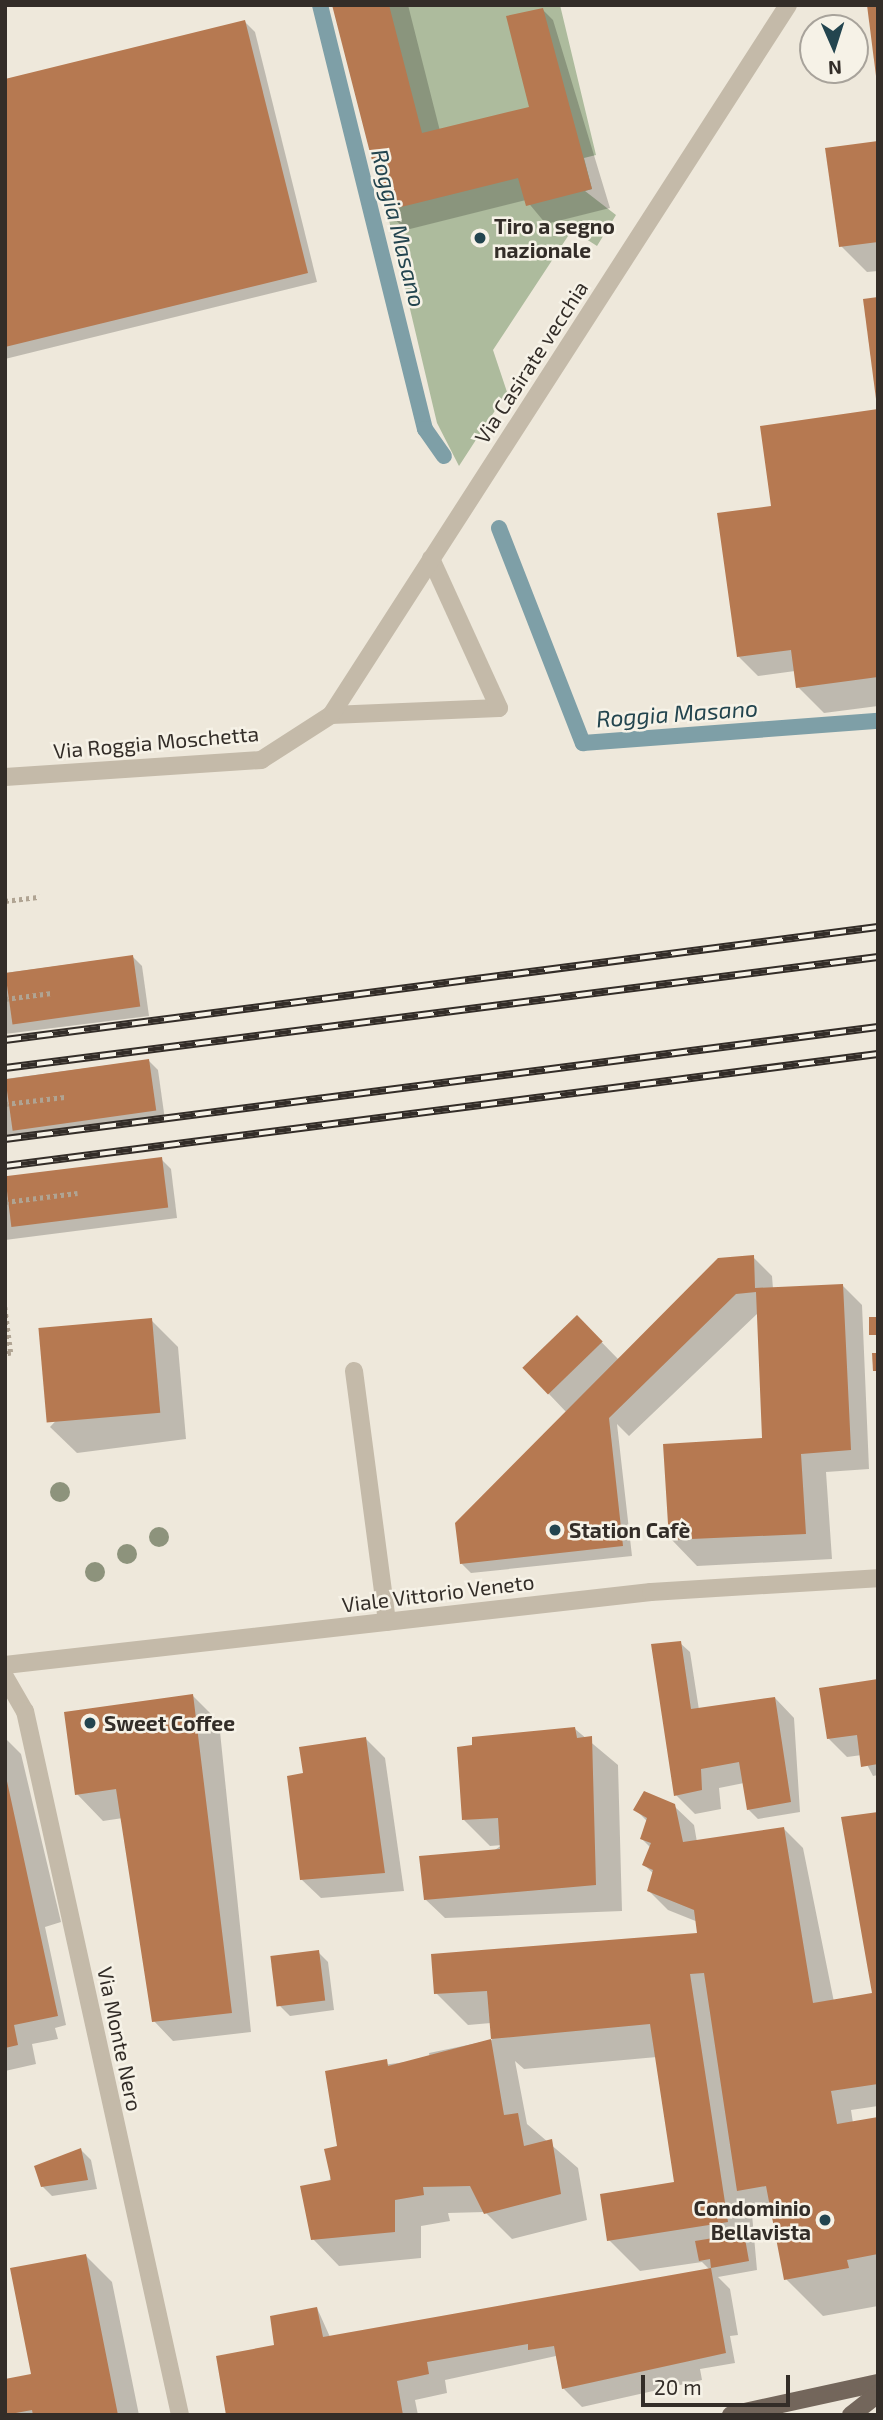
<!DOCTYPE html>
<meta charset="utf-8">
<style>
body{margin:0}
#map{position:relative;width:883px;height:2420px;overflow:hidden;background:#eee8db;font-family:"Exo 2",sans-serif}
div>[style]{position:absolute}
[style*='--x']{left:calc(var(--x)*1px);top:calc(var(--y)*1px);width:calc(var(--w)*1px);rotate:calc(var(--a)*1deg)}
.green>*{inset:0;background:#adbb9d}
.shadow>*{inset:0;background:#0003}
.stream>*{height:16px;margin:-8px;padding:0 8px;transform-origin:8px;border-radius:8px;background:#7e9fa7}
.building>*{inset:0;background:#b67951;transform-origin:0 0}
.path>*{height:4.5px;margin-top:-2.25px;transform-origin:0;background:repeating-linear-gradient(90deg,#b0a493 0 3.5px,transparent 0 7px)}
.minor>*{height:18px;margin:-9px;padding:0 9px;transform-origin:9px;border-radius:9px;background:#c4baa9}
.major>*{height:18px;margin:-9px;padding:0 9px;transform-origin:9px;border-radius:9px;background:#73665b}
.rail>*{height:8px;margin-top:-4px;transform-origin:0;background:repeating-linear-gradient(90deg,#f6f2e7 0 16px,#332d28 0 32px);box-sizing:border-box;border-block:2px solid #332d28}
.trees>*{width:20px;height:20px;margin:-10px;border-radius:50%;background:#8d937c}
.dots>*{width:19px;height:19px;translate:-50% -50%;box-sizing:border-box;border:4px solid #f6f2e7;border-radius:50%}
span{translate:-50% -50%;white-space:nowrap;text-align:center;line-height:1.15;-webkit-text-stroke:5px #f6f2e7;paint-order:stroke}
.poi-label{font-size:21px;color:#332d28;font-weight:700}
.left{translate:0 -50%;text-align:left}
.right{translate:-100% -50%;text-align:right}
.street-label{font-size:21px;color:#332d28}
.water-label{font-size:23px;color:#23454f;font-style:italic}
.frame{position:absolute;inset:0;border:7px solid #332d28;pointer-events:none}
.north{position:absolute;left:799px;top:14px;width:70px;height:70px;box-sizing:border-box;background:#f6f2e7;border:2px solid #a8a39b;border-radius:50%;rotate:177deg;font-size:19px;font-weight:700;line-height:28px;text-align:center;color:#332d28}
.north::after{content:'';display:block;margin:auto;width:24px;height:32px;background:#23454f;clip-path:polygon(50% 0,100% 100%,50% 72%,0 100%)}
.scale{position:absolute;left:641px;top:2375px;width:149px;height:32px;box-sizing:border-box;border:4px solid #332d28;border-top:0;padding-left:9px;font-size:21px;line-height:24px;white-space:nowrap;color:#332d28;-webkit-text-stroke:5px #f6f2e7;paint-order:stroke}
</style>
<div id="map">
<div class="green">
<i style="clip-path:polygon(338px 5px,560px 5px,596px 155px,584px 158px,592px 189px,585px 191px,616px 215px,597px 246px,572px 230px,493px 350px,507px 392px,459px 466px,437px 423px)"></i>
</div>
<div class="shadow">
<i style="clip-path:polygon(334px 5px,408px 5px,440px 131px,531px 108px,543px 10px,553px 20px,610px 208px,546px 224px,526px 200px,406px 230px,386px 211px)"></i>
<i style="clip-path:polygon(245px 22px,255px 32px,317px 282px,5px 359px,5px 81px)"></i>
<i style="clip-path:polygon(878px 143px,878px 271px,867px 272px,841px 246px)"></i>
<i style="clip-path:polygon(878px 412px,878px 706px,824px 713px,798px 687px,795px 671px,758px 676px,739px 657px,773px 507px)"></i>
<i style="clip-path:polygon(132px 956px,142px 966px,149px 1016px,5px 1034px,5px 973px)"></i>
<i style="clip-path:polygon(148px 1060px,158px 1070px,165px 1120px,5px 1141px,5px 1079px)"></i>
<i style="clip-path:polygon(161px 1159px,171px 1169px,177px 1218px,5px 1240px,5px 1179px)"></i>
<i style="clip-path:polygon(753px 1257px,772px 1276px,773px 1289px,842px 1285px,862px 1305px,869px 1469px,826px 1472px,832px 1559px,697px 1566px,671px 1539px,763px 1440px,758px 1313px,629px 1436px,617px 1424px,632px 1556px,471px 1573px,461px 1563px,569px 1415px,549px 1394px,577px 1317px,618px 1359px)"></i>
<i style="clip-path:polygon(151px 1320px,178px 1347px,186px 1439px,77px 1453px,50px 1427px)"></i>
<i style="clip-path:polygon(680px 1643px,690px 1652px,699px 1710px,775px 1698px,794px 1718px,800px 1812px,758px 1819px,748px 1809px,744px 1783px,719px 1788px,721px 1809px,695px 1814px,676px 1795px)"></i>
<i style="clip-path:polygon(878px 1682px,878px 1775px,873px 1776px,862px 1755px,847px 1757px,828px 1738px)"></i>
<i style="clip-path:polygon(193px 1696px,219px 1722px,251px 2032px,173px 2041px,154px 2021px,123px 1818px,103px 1821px,77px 1794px)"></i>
<i style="clip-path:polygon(575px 1729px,618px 1765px,622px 1911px,445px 1918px,425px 1899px,502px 1845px,490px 1846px,464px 1820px)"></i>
<i style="clip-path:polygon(5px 1738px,21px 1754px,61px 1922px,45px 1927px,66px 2025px,55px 2028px,58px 2039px,32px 2044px,36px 2064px,5px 2071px)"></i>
<i style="clip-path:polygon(366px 1739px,385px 1758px,404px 1891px,321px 1898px,301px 1879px)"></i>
<i style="clip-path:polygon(674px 1806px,694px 1825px,697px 1842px,784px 1829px,803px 1848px,834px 2002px,876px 1994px,878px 1813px,878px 2106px,851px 2110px,853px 2123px,878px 2119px,878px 2306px,823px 2316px,786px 2279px,774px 2216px,765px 2217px,751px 2203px,757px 2270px,718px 2277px,730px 2289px,738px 2335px,730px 2336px,735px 2363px,700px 2369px,702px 2380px,582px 2407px,563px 2388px,556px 2356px,445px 2380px,447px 2393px,415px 2400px,418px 2415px,228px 2415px,276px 2347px,317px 2308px,330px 2337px,710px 2270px,702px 2262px,640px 2271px,609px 2240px,676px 2184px,657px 2057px,524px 2069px,515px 2061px,527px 2124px,578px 2168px,587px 2220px,512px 2239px,485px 2212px,448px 2213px,450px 2221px,421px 2226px,421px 2258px,339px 2266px,313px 2239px,339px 2147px,327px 2072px,430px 2059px,429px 2053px,492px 2040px,491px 2023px,468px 2025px,436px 1993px,700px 1938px,698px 1922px,668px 1910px,649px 1891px,654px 1874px,644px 1865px,651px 1848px,642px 1839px,648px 1822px,635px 1809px)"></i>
<i style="clip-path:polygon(318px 1952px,328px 1962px,334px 2010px,290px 2016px,280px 2006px)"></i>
<i style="clip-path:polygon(81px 2150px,91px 2160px,97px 2189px,52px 2196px,42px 2186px)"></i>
<i style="clip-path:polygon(86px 2256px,112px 2282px,139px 2415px,5px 2415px,36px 2375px)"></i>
</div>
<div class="stream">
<i style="--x:320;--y:5;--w:437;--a:76.1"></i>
<i style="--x:425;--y:429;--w:33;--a:55"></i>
<i style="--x:499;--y:528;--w:231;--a:68.7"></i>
<i style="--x:583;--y:743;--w:296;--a:-4.3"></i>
</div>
<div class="building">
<i style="clip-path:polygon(332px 5px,389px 5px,422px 133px,529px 107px,506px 16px,543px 8px,592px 189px,526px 206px,518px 178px,385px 211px)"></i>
<i style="clip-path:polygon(867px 5px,878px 5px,878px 76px,876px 76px)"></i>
<i style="clip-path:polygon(245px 20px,308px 273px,5px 347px,5px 79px)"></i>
<i style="clip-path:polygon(878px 141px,878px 242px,839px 247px,825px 148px)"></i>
<i style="clip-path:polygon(878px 297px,878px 399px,876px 399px,863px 299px)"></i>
<i style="clip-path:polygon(878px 409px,878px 677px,796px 688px,791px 650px,737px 657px,717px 513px,771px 506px,760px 426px)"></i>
<i style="left:133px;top:955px;width:52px;height:129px;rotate:82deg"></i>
<i style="left:149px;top:1059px;width:52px;height:145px;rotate:82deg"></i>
<i style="left:162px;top:1157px;width:51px;height:158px;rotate:83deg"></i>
<i style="clip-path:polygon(754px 1255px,755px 1288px,843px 1284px,851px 1450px,801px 1454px,806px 1534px,669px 1540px,663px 1444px,762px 1438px,756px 1292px,736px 1294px,609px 1418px,623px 1546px,460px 1564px,455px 1523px,718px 1258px)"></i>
<i style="left:577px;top:1315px;width:37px;height:76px;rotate:46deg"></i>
<i style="left:869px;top:1317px;width:9px;height:18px"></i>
<i style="left:152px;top:1318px;width:95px;height:114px;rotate:85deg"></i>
<i style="clip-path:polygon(872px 1353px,878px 1353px,878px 1371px,873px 1371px)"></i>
<i style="clip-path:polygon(681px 1641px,691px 1709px,775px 1697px,791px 1802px,747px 1810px,739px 1762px,701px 1769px,702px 1790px,674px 1796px,651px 1644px)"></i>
<i style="clip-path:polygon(878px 1679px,878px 1764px,861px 1767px,857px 1735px,827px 1739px,819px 1688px)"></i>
<i style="clip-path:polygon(193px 1694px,232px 2013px,152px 2022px,116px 1789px,75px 1795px,64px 1712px)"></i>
<i style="clip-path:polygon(575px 1727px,577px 1738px,592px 1736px,596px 1885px,424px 1900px,419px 1856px,500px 1849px,498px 1818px,462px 1820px,457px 1747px,472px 1745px,472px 1737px)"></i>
<i style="clip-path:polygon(366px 1737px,385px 1873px,300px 1880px,287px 1776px,303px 1773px,299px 1747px)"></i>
<i style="clip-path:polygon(5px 1772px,58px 2016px,14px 2025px,18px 2045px,5px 2048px)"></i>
<i style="clip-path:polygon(644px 1791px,675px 1804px,683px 1842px,784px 1827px,813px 2003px,872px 1993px,841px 1817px,878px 1812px,878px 2084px,831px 2091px,837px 2124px,878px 2117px,878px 2254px,847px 2260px,849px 2268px,784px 2280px,766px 2186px,737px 2191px,704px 1973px,690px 1974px,728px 2222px,607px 2241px,600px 2194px,674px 2182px,650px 2024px,491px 2039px,487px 1991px,434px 1994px,431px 1954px,697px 1933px,694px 1910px,647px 1891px,653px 1870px,642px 1865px,651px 1843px,640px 1839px,647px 1818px,633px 1810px)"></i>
<i style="left:319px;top:1950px;width:51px;height:49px;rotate:83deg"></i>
<i style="clip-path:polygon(491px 2039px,504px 2115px,518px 2113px,524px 2146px,552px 2139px,561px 2194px,484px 2214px,470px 2186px,423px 2187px,424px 2195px,395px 2200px,395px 2232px,311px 2240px,300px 2186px,331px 2180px,324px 2149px,337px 2146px,325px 2071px,387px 2059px,388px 2066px)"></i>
<i style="clip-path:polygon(81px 2148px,88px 2180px,41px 2187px,34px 2166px)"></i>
<i style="clip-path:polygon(744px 2233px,749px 2261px,711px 2268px,710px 2259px,699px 2261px,695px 2241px)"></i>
<i style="clip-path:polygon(86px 2254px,118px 2415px,33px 2415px,32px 2410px,5px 2415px,5px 2379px,31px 2374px,10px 2268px)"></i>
<i style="clip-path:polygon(711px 2268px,726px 2353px,562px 2389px,554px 2346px,528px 2350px,528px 2344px,427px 2362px,429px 2374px,397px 2381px,403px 2415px,226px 2415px,216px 2356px,274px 2345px,270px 2316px,317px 2307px,323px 2337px)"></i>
</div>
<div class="path">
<i style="--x:5;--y:901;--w:35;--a:-7"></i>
<i style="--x:5;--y:999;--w:47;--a:-7.3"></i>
<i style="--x:5;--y:1104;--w:60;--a:-6.7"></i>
<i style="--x:5;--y:1202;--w:73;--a:-7.1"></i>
<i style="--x:5;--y:1307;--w:46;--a:82.6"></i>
<i style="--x:11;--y:1353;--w:6;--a:171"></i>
</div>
<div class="minor">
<i style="--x:331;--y:715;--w:168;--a:-2.4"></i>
<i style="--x:499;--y:708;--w:164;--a:-114.5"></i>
<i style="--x:5;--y:777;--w:257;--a:-3.8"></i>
<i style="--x:261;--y:760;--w:83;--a:-32.7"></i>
<i style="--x:331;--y:715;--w:844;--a:-57.23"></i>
<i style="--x:354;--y:1371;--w:253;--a:82.5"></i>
<i style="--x:5;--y:1665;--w:650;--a:-6.45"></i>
<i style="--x:651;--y:1592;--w:227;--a:-3.5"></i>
<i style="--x:5;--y:1677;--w:39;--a:60"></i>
<i style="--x:25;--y:1711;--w:721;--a:77.58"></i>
</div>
<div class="major">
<i style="--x:731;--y:2415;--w:150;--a:-12.3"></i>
<i style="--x:851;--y:2415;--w:34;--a:-38"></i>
</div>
<div class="rail">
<i style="--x:5;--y:1040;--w:880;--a:-7.38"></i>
<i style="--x:5;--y:1068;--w:880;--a:-7.25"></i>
<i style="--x:5;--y:1139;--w:880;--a:-7.31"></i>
<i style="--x:5;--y:1166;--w:880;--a:-7.31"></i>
</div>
<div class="trees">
<i style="left:60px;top:1492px"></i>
<i style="left:159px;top:1537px"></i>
<i style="left:127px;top:1554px"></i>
<i style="left:95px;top:1572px"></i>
</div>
<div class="dots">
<i style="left:480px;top:238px;background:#23454f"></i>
<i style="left:555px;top:1530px;background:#23454f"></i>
<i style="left:90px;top:1723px;background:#23454f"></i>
<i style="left:825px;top:2220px;background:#23454f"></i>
</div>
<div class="poi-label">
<span class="left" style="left:494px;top:238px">Tiro a segno<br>nazionale</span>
<span class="left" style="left:569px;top:1530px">Station Cafè</span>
<span class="left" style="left:104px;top:1723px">Sweet Coffee</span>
<span class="right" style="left:811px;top:2220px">Condominio<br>Bellavista</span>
</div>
<div class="street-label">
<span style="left:531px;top:362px;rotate:-57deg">Via Casirate vecchia</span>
<span style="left:156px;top:742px;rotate:-5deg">Via Roggia Moschetta</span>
<span style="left:438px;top:1593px;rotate:-7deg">Viale Vittorio Veneto</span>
<span style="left:120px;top:2039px;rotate:78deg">Via Monte Nero</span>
</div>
<div class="water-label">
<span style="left:399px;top:228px;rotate:76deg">Roggia Masano</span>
<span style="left:677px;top:713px;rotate:-4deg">Roggia Masano</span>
</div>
<div class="frame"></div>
<div class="north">N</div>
<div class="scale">20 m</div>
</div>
